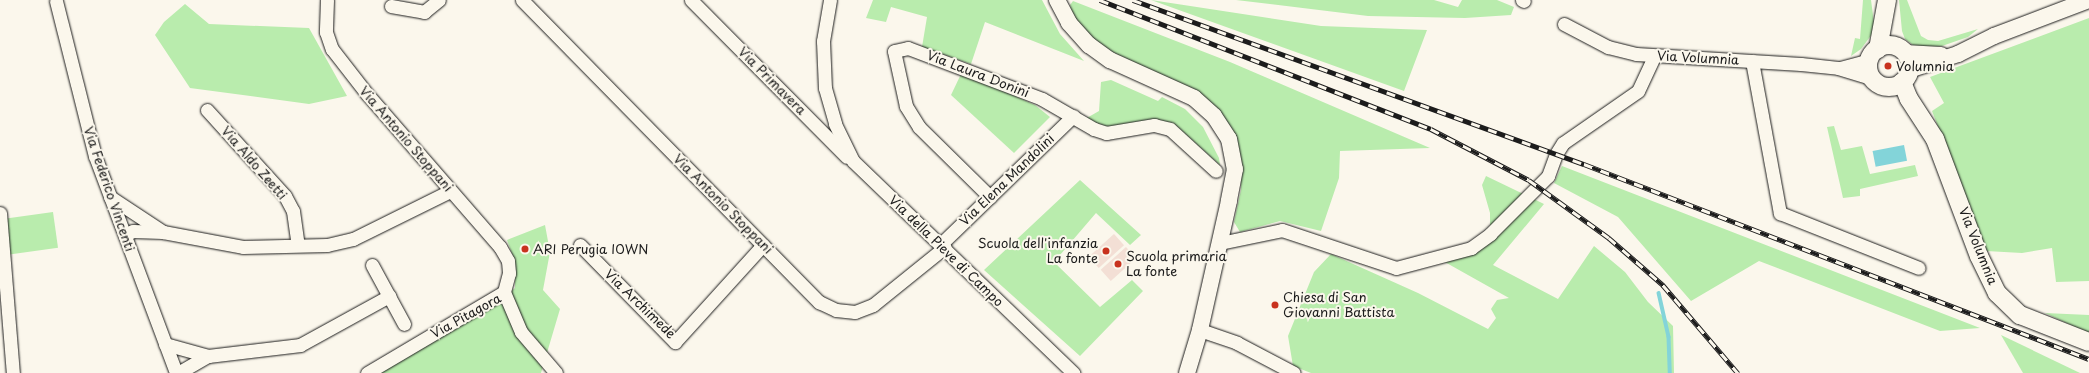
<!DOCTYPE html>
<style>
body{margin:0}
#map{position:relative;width:2089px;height:373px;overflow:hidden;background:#fbf7ec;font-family:"Playpen Sans",sans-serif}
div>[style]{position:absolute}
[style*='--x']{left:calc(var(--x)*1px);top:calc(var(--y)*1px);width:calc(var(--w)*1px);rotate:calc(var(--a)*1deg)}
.built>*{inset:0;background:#f3dfd5;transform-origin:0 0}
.green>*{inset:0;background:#b9ecad;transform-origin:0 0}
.water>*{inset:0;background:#83d4d9;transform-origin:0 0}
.stream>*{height:3.5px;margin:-1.75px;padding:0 1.75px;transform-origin:1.75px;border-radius:1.75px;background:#83d4d9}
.roads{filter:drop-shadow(0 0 1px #1c1c1c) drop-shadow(0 0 1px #1c1c1c)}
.minor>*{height:13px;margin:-6.5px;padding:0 6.5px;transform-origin:6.5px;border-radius:6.5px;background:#fbf7ec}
.tertiary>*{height:16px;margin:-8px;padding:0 8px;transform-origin:8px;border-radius:8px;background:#fbf7ec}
.secondary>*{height:18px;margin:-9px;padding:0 9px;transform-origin:9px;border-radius:9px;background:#fbf7ec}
.secondary>.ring{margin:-9px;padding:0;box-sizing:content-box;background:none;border:18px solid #fbf7ec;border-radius:50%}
.rail>*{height:4.5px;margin-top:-2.25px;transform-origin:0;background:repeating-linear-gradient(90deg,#fbf7ec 0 9px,#1c1c1c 0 18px);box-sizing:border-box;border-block:1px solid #1c1c1c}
.dots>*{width:11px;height:11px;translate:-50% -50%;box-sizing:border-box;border:2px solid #fbf7ec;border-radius:50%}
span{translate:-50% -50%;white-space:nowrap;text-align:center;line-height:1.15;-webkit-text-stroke:4px #fbf7ec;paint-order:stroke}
.street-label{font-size:13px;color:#1c1c1c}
.poi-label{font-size:13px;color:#1c1c1c}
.left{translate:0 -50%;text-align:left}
.right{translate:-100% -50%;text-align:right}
</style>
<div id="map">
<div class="built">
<i style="left:1114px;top:234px;width:15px;height:34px;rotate:48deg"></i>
<i style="left:1126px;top:247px;width:15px;height:34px;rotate:48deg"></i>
</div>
<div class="green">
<i style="clip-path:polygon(873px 0,1042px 0,1060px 34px,1084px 61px,985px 22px,971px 64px,922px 47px,927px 17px,891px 7px,886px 22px,866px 18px)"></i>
<i style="clip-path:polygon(1151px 0,1321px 26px,1427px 30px,1404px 91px)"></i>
<i style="clip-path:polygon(1236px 0,1434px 0,1458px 7px,1462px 0,1497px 0,1514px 7px,1511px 15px,1465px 18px,1368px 16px)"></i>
<i style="clip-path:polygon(1863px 0,1871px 0,1875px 30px,1861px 49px,1851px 56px,1855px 38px,1860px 39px)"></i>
<i style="clip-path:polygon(1899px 0,1907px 0,1921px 36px,1928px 40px,1938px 41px,1978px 29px,1968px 37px,1942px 46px,1924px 48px,1913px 45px,1905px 39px,1902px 31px)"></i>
<i style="clip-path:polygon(1073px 1px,1230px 62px,1430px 148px,1340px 151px,1339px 178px,1321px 231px,1280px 221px,1240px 232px,1234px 222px,1241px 190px,1241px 169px,1196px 92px,1108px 50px,1089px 35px,1073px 15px,1070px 5px)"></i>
<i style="clip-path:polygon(185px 4px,209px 24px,309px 28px,347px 96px,309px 104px,190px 88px,155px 35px,164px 22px)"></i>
<i style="clip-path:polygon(2089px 18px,2089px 281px,2056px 282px,2052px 248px,2022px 253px,1986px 251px,1932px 111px,1944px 103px,1930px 77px)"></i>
<i style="clip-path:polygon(962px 72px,1035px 105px,1050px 117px,1014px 153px,951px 95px)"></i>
<i style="clip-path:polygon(1111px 80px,1158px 101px,1162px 97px,1185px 109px,1203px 127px,1219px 158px,1220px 165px,1174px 124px,1156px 120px,1108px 127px,1085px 119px,1099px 111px,1101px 82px)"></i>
<i style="clip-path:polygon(1834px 126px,1841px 150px,1862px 146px,1870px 174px,1915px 165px,1918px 176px,1860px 189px,1860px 196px,1843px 198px,1827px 127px)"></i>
<i style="clip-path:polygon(1562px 166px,1980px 328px,1940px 331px,1759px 261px,1691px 301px,1618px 217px,1554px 183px)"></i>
<i style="clip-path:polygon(1486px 176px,1544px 204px,1493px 265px,1558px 299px,1594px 246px,1625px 272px,1648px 302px,1673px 326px,1674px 373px,1311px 373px,1293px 366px,1288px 336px,1314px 272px,1331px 254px,1418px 293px,1488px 329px,1496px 318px,1491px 309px,1497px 300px,1509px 298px,1443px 261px,1490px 239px,1490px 213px,1482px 185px)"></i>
<i style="clip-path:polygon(1080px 180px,1141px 235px,1130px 245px,1096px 213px,1054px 262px,1100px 307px,1132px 280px,1143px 291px,1080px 356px,984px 270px)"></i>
<i style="left:53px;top:212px;width:36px;height:49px;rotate:82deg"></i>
<i style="clip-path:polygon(545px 225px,550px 252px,543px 290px,560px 309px,541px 373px,376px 373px,501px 300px,515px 288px,515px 262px,507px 240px)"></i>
<i style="clip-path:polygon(2045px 313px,2089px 315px,2089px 333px,2075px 327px)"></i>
<i style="clip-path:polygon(2001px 335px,2080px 373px,2023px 373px)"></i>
</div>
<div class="water">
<i style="left:1904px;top:145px;width:16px;height:32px;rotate:79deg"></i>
</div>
<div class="stream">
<i style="--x:1659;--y:293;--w:45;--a:77.2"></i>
<i style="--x:1669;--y:337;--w:36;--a:88"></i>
</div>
<div class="roads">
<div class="minor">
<i style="--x:327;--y:0;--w:32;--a:92"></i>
<i style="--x:326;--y:32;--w:18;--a:71"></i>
<i style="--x:332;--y:49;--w:57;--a:52.1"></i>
<i style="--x:367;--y:94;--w:203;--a:49"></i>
<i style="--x:500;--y:247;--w:16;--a:60"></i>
<i style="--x:508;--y:261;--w:12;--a:85"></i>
<i style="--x:509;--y:273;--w:20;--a:105"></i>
<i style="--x:522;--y:0;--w:424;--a:45.5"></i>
<i style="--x:819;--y:302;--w:19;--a:25"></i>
<i style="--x:836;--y:310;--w:19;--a:6"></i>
<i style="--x:855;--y:312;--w:19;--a:-21"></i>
<i style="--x:873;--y:305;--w:92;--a:-38.9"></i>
<i style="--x:691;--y:0;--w:221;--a:45.2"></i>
<i style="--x:830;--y:0;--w:42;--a:99.7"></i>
<i style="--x:823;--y:41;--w:47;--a:87.6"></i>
<i style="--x:825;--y:88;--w:37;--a:74"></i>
<i style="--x:835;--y:124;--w:41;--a:64.1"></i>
<i style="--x:853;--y:161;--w:306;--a:43.9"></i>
<i style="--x:1522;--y:0;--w:2;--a:27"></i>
<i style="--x:56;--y:1;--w:160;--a:75.9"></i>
<i style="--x:95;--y:156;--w:232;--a:69.5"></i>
<i style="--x:391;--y:6;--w:34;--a:10"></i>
<i style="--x:424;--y:12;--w:19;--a:-39"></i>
<i style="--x:1564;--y:24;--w:50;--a:27.6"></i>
<i style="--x:1608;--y:47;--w:29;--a:14"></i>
<i style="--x:1636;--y:54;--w:165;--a:3.5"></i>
<i style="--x:1801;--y:64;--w:37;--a:6"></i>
<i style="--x:1838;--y:68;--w:37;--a:17"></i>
<i style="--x:1752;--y:61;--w:155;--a:79.6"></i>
<i style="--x:1780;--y:213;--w:149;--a:21.6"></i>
<i style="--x:1840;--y:68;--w:30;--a:-15"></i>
<i style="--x:207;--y:110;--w:116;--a:47.8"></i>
<i style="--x:285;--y:196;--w:17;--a:62"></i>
<i style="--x:293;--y:211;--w:34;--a:82"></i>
<i style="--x:110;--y:197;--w:64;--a:33.4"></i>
<i style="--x:163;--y:232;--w:81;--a:10.6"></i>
<i style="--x:243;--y:247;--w:84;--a:-1.4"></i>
<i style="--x:327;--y:245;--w:27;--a:-13"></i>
<i style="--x:353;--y:239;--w:108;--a:-26.3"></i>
<i style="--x:990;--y:197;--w:100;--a:-135.4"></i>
<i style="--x:919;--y:127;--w:25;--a:-122"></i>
<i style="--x:906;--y:106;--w:56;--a:-102.3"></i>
<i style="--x:894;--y:51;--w:14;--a:-12"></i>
<i style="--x:908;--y:48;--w:143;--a:20.8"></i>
<i style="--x:1042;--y:99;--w:60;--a:30"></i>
<i style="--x:1094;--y:129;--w:13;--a:18"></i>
<i style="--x:1106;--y:133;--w:49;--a:-9.5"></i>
<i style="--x:1154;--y:125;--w:16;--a:14"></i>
<i style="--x:1170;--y:129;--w:62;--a:42.4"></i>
<i style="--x:0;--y:213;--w:161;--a:85.4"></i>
<i style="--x:125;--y:235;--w:9;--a:-27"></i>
<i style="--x:133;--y:231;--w:30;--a:2"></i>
<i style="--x:1220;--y:243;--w:63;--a:-11.8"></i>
<i style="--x:1282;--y:230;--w:120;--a:18.4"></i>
<i style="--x:1396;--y:268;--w:78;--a:-14.9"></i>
<i style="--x:1471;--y:248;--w:24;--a:-36"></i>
<i style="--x:1490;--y:234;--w:82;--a:-45"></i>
<i style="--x:1548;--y:176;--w:23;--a:-70"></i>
<i style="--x:1556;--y:154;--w:13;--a:-58"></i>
<i style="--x:1563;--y:143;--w:91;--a:-34.7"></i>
<i style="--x:1638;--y:91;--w:38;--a:-65"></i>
<i style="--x:941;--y:244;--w:184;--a:-44.1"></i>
<i style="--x:580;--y:245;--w:136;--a:45.6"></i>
<i style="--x:675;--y:342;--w:131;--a:-47.8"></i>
<i style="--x:372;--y:265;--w:67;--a:61.5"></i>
<i style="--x:504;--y:292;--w:43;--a:67"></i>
<i style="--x:521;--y:332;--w:54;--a:49.5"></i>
<i style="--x:1200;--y:330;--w:39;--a:19"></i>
<i style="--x:1237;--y:343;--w:64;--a:27.8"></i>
<i style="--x:165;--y:344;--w:45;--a:15.6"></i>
<i style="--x:178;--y:373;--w:34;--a:-30"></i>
<i style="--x:208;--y:356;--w:93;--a:-6.8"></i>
<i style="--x:300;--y:345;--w:102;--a:-28.8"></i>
<i style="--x:367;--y:373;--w:159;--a:-30.6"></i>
</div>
<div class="tertiary">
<i style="--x:1057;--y:0;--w:26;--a:62"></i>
<i style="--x:1069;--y:23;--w:30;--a:48"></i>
<i style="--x:1089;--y:45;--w:26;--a:36"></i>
<i style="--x:1110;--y:60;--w:92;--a:24.3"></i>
<i style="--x:1194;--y:98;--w:27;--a:42"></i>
<i style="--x:1214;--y:116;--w:27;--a:57"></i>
<i style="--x:1229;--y:139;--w:31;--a:79"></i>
<i style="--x:1235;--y:169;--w:33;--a:101"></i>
<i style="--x:1229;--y:201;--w:132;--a:102.7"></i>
<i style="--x:1200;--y:330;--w:45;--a:106.8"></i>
<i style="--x:1905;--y:53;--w:36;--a:3"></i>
<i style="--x:1909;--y:70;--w:52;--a:-18.1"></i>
<i style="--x:1958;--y:54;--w:40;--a:-26.6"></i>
<i style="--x:1994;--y:36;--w:102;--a:-20.8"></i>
</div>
<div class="secondary">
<i class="ring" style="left:1868px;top:45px;width:24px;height:24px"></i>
<i style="--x:1878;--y:49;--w:50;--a:-79.6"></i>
<i style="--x:1902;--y:82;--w:18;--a:68"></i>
<i style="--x:1909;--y:99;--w:48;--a:57"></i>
<i style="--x:1935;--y:139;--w:125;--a:69.4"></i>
<i style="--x:1979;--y:256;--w:41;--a:64.1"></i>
<i style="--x:1997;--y:293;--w:32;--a:44"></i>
<i style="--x:2020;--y:315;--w:74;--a:21.4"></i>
</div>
</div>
<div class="rail">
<i style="--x:1100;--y:0;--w:355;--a:21.3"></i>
<i style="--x:1431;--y:129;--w:110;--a:27.5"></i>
<i style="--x:1529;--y:180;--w:99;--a:35.9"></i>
<i style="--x:1609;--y:238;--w:72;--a:41"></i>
<i style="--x:1663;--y:285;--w:116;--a:49.6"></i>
<i style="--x:1133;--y:0;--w:480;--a:20"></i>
<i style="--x:1584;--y:164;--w:541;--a:21.11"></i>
</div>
<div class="dots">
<i style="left:1888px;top:66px;background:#c8321e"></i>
<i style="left:525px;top:249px;background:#c8321e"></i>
<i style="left:1106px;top:251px;background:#c8321e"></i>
<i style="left:1118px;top:264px;background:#c8321e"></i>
<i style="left:1275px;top:305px;background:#c8321e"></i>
</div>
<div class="street-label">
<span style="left:1698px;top:58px;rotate:3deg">Via Volumnia</span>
<span style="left:978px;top:74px;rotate:21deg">Via Laura Donini</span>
<span style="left:772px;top:81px;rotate:45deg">Via Primavera</span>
<span style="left:406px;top:139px;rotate:49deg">Via Antonio Stoppani</span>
<span style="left:254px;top:163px;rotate:49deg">Via Aldo Zeetti</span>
<span style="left:1007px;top:180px;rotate:-44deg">Via Elena Mandolini</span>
<span style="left:109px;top:189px;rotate:71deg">Via Federico Vincenti</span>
<span style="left:723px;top:204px;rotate:45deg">Via Antonio Stoppani</span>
<span style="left:1978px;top:246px;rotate:68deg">Via Volumnia</span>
<span style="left:946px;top:251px;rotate:44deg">Via della Pieve di Campo</span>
<span style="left:640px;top:304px;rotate:44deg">Via Archimede</span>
<span style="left:466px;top:316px;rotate:-29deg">Via Pitagora</span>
</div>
<div class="poi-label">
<span class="left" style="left:1896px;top:66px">Volumnia</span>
<span class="right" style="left:1098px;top:251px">Scuola dell'infanzia<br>La fonte</span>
<span class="left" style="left:533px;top:249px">ARI Perugia I0WN</span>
<span class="left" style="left:1126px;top:264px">Scuola primaria<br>La fonte</span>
<span class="left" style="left:1283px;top:305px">Chiesa di San<br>Giovanni Battista</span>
</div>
</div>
